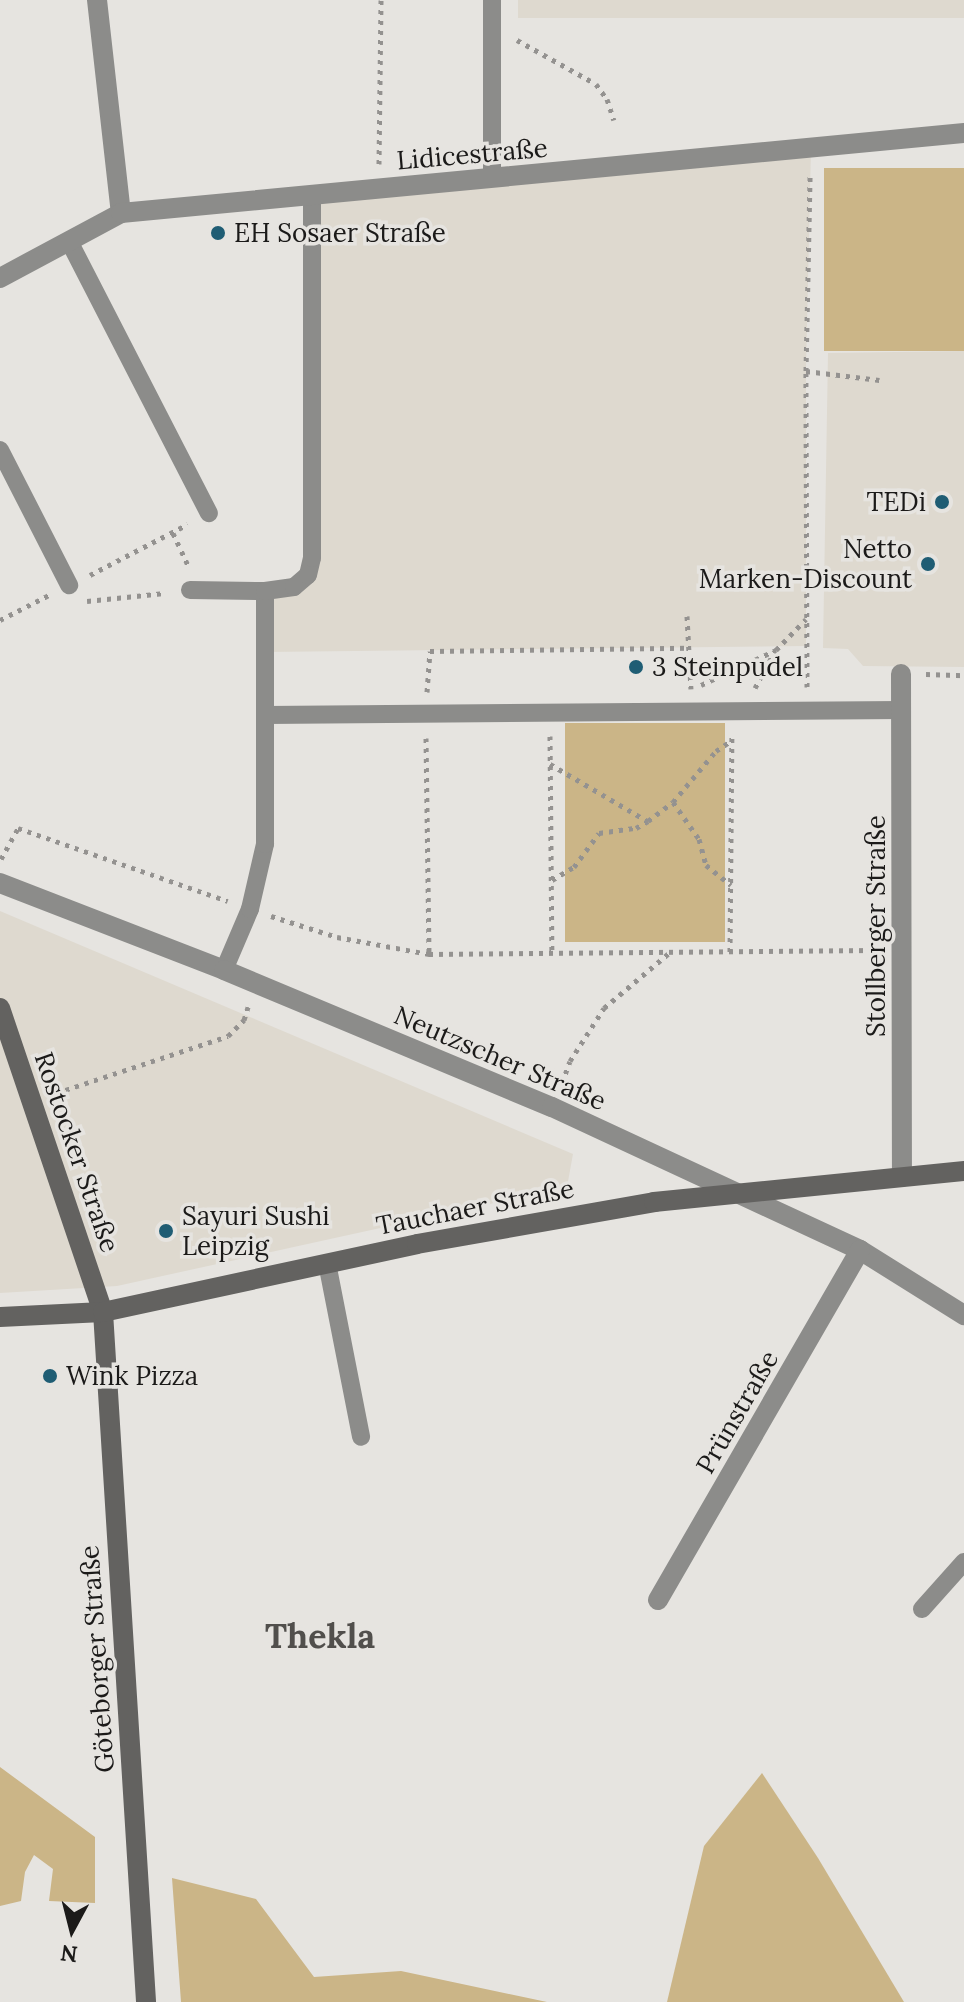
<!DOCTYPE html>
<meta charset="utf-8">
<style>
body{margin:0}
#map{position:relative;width:964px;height:2002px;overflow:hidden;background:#e6e4e0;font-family:Lora,serif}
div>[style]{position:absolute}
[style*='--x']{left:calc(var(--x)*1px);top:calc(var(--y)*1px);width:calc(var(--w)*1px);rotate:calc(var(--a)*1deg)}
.built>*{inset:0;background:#ded9cf;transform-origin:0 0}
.green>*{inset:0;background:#cbb587;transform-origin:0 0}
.path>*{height:5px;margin-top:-2.5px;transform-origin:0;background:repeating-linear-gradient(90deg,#949290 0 4px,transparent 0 10px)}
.lane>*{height:18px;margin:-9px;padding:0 9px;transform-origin:9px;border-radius:9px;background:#8c8c8a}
.street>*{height:20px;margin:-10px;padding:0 10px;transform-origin:10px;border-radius:10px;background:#8c8c8a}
.secondary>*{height:20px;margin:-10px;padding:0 10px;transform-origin:10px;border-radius:10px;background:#636260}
.dots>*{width:22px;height:22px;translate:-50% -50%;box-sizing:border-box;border:4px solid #e6e4e0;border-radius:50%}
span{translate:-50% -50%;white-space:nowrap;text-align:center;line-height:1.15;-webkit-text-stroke:7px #e6e4e0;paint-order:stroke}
.street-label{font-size:26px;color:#1b1a19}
.poi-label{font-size:26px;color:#1b1a19}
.left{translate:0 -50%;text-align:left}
.right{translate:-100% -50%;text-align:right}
.district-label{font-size:34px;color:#514f4c;font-weight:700}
.north{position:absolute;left:32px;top:1890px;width:80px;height:80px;-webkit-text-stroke:6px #e6e4e0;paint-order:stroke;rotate:187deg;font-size:22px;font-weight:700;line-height:32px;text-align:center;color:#1b1a19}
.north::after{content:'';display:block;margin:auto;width:28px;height:36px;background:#1b1a19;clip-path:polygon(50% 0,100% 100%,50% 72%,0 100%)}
</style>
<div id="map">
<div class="built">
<i style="left:518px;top:0;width:446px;height:18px"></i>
<i style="clip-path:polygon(811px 148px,806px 371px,806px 646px,266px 652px,265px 591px,308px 574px,312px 195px)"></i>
<i style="clip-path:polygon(964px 351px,964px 667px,863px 666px,848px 649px,823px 648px,828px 353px)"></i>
<i style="clip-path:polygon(0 911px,573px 1154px,567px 1187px,117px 1286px,0 1293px)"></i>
</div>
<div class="green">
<i style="left:964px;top:168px;width:183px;height:140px;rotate:90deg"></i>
<i style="left:725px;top:723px;width:219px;height:160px;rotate:90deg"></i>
<i style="clip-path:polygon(0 1767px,95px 1837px,95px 1903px,49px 1901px,53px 1869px,34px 1855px,25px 1872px,21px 1901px,0 1906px)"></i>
<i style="clip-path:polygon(762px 1773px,818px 1858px,904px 2002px,667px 2002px,704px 1846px)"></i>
<i style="clip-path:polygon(172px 1878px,256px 1899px,314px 1977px,401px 1971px,547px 2002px,181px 2002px)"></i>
</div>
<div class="path">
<i style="--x:517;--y:40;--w:90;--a:29.1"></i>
<i style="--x:596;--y:84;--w:19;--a:54"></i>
<i style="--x:607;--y:99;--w:22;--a:72"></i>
<i style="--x:379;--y:164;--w:164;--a:-89.3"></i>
<i style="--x:806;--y:371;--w:74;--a:7"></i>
<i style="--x:173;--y:533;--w:38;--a:65"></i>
<i style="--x:90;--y:575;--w:110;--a:-27.5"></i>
<i style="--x:87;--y:601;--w:78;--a:-5.9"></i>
<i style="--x:687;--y:616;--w:73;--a:86.9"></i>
<i style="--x:0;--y:620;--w:55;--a:-27"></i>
<i style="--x:926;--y:674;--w:38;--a:2"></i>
<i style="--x:701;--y:685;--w:83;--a:-25"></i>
<i style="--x:776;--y:650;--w:43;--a:-45.9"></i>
<i style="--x:807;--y:687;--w:316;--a:-90.2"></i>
<i style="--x:806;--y:371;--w:198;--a:-88.8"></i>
<i style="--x:755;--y:688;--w:42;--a:-61.6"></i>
<i style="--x:427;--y:692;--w:41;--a:-85.8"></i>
<i style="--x:430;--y:651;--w:258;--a:-0.7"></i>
<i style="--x:550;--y:736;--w:215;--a:89.5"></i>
<i style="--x:426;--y:738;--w:216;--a:89.2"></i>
<i style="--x:550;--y:764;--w:113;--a:30.4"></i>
<i style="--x:673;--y:802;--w:45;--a:54.9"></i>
<i style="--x:699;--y:839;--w:27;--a:75"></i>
<i style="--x:706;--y:865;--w:32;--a:39"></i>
<i style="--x:1;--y:859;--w:35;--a:-61"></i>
<i style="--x:18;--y:828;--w:222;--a:19.2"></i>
<i style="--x:552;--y:880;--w:26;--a:-31"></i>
<i style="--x:574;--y:867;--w:42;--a:-53.7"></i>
<i style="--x:599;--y:833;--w:37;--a:-8"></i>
<i style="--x:636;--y:828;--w:14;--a:-30"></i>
<i style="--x:648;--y:821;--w:31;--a:-37"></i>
<i style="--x:673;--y:802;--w:67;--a:-49.9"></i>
<i style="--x:716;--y:751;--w:18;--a:-34"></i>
<i style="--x:271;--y:916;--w:69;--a:17.7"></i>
<i style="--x:337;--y:937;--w:94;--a:10.5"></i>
<i style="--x:429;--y:954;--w:447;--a:-0.5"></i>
<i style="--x:730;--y:952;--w:218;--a:-89.5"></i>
<i style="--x:562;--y:1083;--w:23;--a:-70"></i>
<i style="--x:570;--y:1061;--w:63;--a:-57.3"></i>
<i style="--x:604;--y:1008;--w:84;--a:-40.2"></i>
<i style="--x:56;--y:1093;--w:181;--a:-18.3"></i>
<i style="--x:228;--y:1036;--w:23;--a:-45"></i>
<i style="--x:244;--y:1020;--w:14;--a:-73"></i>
</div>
<div class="lane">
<i style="--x:492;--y:178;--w:178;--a:-90"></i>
<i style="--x:69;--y:241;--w:306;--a:62.8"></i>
<i style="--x:0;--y:450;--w:152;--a:62.9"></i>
<i style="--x:190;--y:590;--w:75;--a:0.8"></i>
<i style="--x:266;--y:715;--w:636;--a:-0.45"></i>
<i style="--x:224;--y:970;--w:66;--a:-66.9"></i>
<i style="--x:250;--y:909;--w:67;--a:-77"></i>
<i style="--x:265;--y:844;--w:253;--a:-90"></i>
<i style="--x:265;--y:591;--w:29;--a:-8"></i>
<i style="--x:294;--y:587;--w:18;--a:-41"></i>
<i style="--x:308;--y:575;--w:17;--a:-77"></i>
<i style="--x:312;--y:558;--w:363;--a:-90"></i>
<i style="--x:327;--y:1263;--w:177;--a:78.9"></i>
<i style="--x:922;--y:1609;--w:63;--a:-48.2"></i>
</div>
<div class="street">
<i style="--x:97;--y:0;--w:214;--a:83.6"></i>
<i style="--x:0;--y:278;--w:137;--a:-28.2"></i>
<i style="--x:121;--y:213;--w:847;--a:-5.42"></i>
<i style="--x:901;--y:674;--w:503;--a:89.89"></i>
<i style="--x:0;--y:883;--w:240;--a:21.2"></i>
<i style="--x:224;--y:970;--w:355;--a:22.7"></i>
<i style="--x:552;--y:1107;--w:340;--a:24.9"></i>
<i style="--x:860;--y:1250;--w:123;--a:32"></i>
<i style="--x:658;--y:1600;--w:404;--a:-60"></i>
</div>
<div class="secondary">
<i style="--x:0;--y:1008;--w:321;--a:71.3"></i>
<i style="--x:103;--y:1312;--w:691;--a:86.43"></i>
<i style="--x:0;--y:1317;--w:103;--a:-2.8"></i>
<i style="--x:103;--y:1312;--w:321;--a:-12.2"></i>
<i style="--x:417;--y:1244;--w:241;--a:-10"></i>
<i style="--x:654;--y:1202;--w:312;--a:-5.7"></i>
</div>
<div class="dots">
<i style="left:218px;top:233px;background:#1f5d74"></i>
<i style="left:942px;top:502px;background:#1f5d74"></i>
<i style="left:928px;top:564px;background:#1f5d74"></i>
<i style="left:636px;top:667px;background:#1f5d74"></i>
<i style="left:166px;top:1231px;background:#1f5d74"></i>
<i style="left:50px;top:1376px;background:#1f5d74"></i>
</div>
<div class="street-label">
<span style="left:472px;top:154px;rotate:-5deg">Lidicestraße</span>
<span style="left:876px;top:926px;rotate:-90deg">Stollberger Straße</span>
<span style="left:500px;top:1058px;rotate:23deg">Neutzscher Straße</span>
<span style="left:77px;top:1152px;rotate:71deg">Rostocker Straße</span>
<span style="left:475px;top:1207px;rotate:-11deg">Tauchaer Straße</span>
<span style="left:737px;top:1412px;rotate:-60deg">Prünstraße</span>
<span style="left:97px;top:1659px;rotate:-94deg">Göteborger Straße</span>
</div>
<div class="poi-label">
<span class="left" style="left:234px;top:233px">EH Sosaer Straße</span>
<span class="right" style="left:926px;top:502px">TEDi</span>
<span class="right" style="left:912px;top:564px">Netto<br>Marken-Discount</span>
<span class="left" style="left:652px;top:667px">3 Steinpudel</span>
<span class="left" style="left:182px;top:1231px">Sayuri Sushi<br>Leipzig</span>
<span class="left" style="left:66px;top:1376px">Wink Pizza</span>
</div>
<div class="district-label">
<span style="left:320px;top:1636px">Thekla</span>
</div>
<div class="north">N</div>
</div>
